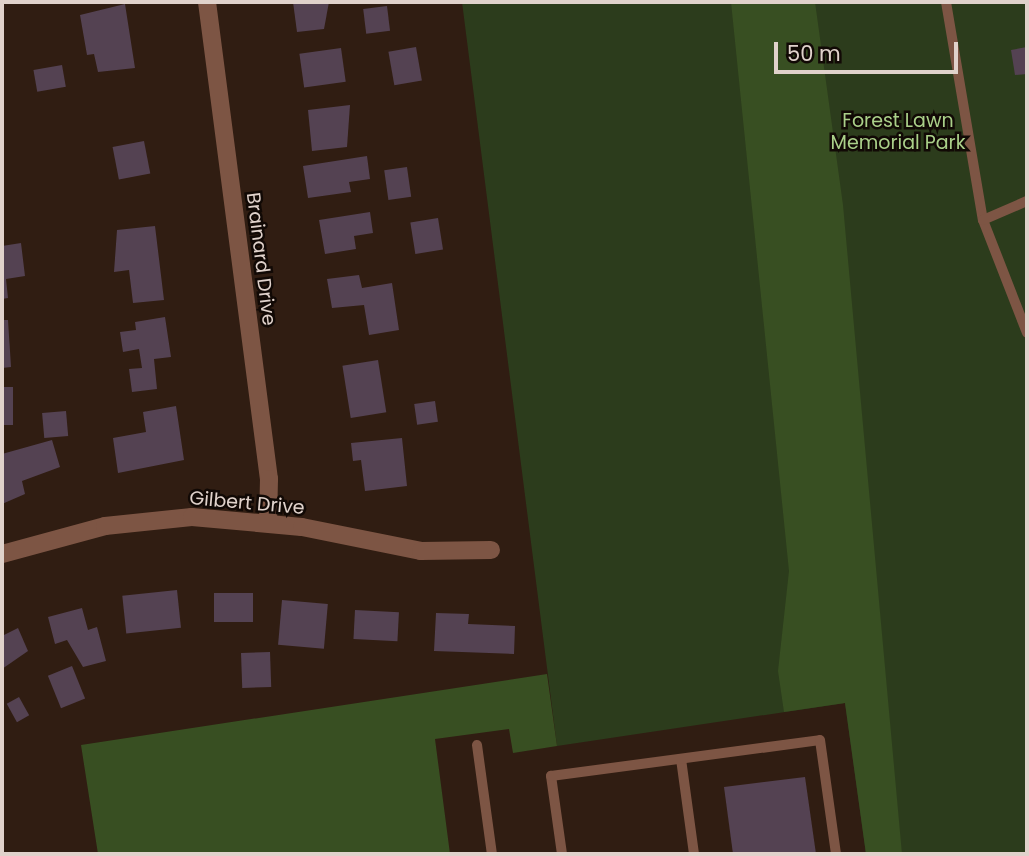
<!DOCTYPE html>
<style>
body{margin:0}
#map{position:relative;width:1029px;height:856px;overflow:hidden;background:#301d12;font-family:Poppins,sans-serif}
div>[style]{position:absolute}
[style*='--x']{left:calc(var(--x)*1px);top:calc(var(--y)*1px);width:calc(var(--w)*1px);rotate:calc(var(--a)*1deg)}
.green>*{inset:0;background:#2c3c1c}
.forest>*{inset:0;background:#384f22}
.building>*{inset:0;background:#544252;transform-origin:0 0}
.lane>*{height:10px;margin:-5px;padding:0 5px;transform-origin:5px;border-radius:5px;background:#7d5544}
.street>*{height:18px;margin:-9px;padding:0 9px;transform-origin:9px;border-radius:9px;background:#7d5544}
span{translate:-50% -50%;white-space:nowrap;text-align:center;line-height:1.15;-webkit-text-stroke:5px #110905;paint-order:stroke}
.park-label{font-size:19px;color:#aad089}
.street-label{font-size:19px;color:#e0d2cb}
.frame{position:absolute;inset:0;border:4px solid #e0d2cb;pointer-events:none}
.scale{position:absolute;left:774px;top:42px;width:184px;height:32px;box-sizing:border-box;border:4px solid #e0d2cb;border-top:0;padding-left:9px;font-size:21px;line-height:24px;white-space:nowrap;color:#e0d2cb;-webkit-text-stroke:5px #110905;paint-order:stroke}
</style>
<div id="map">
<div class="green">
<i style="clip-path:polygon(462px 2px,1027px 2px,1027px 854px,866px 854px,845px 703px,557px 746px)"></i>
</div>
<div class="forest">
<i style="clip-path:polygon(731px 2px,815px 2px,843px 205px,902px 854px,866px 854px,845px 703px,784px 712px,778px 671px,789px 571px)"></i>
<i style="clip-path:polygon(547px 674px,557px 746px,513px 753px,509px 729px,435px 739px,450px 854px,98px 854px,81px 745px)"></i>
</div>
<div class="building">
<i style="clip-path:polygon(293px 2px,329px 2px,324px 29px,297px 32px)"></i>
<i style="clip-path:polygon(125px 4px,135px 68px,98px 72px,94px 54px,87px 55px,80px 15px)"></i>
<i style="left:387px;top:6px;width:25px;height:24px;rotate:83deg"></i>
<i style="left:416px;top:47px;width:34px;height:28px;rotate:80deg"></i>
<i style="clip-path:polygon(1027px 47px,1027px 74px,1015px 75px,1011px 50px)"></i>
<i style="left:341px;top:48px;width:34px;height:42px;rotate:82deg"></i>
<i style="left:62px;top:65px;width:22px;height:29px;rotate:80deg"></i>
<i style="clip-path:polygon(350px 105px,347px 147px,312px 151px,308px 110px)"></i>
<i style="left:144px;top:141px;width:33px;height:32px;rotate:79deg"></i>
<i style="clip-path:polygon(367px 156px,370px 179px,349px 182px,351px 192px,308px 198px,303px 166px)"></i>
<i style="left:407px;top:167px;width:30px;height:23px;rotate:82deg"></i>
<i style="clip-path:polygon(370px 212px,373px 233px,354px 236px,356px 249px,325px 254px,319px 220px)"></i>
<i style="left:438px;top:218px;width:32px;height:28px;rotate:81deg"></i>
<i style="clip-path:polygon(155px 226px,164px 300px,133px 303px,129px 270px,114px 272px,117px 230px)"></i>
<i style="clip-path:polygon(21px 243px,25px 276px,6px 279px,8px 298px,2px 299px,2px 246px)"></i>
<i style="clip-path:polygon(359px 275px,362px 288px,392px 283px,399px 330px,369px 335px,364px 305px,332px 308px,327px 279px)"></i>
<i style="clip-path:polygon(165px 317px,171px 357px,154px 359px,157px 389px,132px 392px,129px 369px,142px 368px,139px 349px,123px 352px,120px 332px,136px 330px,135px 322px)"></i>
<i style="clip-path:polygon(2px 320px,8px 320px,11px 367px,2px 368px)"></i>
<i style="left:378px;top:360px;width:53px;height:36px;rotate:81deg"></i>
<i style="left:2px;top:387px;width:11px;height:38px"></i>
<i style="left:435px;top:401px;width:21px;height:21px;rotate:82deg"></i>
<i style="clip-path:polygon(176px 406px,184px 460px,118px 473px,113px 438px,146px 432px,143px 412px)"></i>
<i style="left:66px;top:411px;width:25px;height:24px;rotate:85deg"></i>
<i style="clip-path:polygon(402px 438px,407px 486px,365px 491px,361px 460px,353px 461px,351px 443px)"></i>
<i style="clip-path:polygon(52px 440px,60px 467px,22px 481px,25px 494px,2px 504px,2px 454px)"></i>
<i style="left:177px;top:590px;width:38px;height:55px;rotate:84deg"></i>
<i style="left:253px;top:593px;width:29px;height:39px;rotate:90deg"></i>
<i style="left:282px;top:600px;width:46px;height:45px;rotate:5deg"></i>
<i style="clip-path:polygon(82px 608px,88px 630px,97px 627px,106px 661px,83px 667px,67px 640px,55px 644px,48px 617px)"></i>
<i style="left:355px;top:610px;width:44px;height:29px;rotate:3deg"></i>
<i style="clip-path:polygon(436px 613px,469px 614px,468px 624px,515px 626px,514px 654px,434px 651px)"></i>
<i style="clip-path:polygon(18px 628px,28px 651px,2px 669px,2px 636px)"></i>
<i style="left:270px;top:652px;width:35px;height:29px;rotate:88deg"></i>
<i style="left:72px;top:666px;width:35px;height:26px;rotate:68deg"></i>
<i style="left:19px;top:697px;width:21px;height:14px;rotate:61deg"></i>
<i style="clip-path:polygon(805px 777px,816px 854px,733px 854px,724px 787px)"></i>
</div>
<div class="lane">
<i style="--x:946;--y:2;--w:221;--a:80.4"></i>
<i style="--x:983;--y:220;--w:121;--a:68.7"></i>
<i style="--x:983;--y:220;--w:48;--a:-23.4"></i>
<i style="--x:477;--y:745;--w:110;--a:82.2"></i>
<i style="--x:681;--y:759;--w:96;--a:82.2"></i>
<i style="--x:562;--y:854;--w:79;--a:-98"></i>
<i style="--x:551;--y:776;--w:271;--a:-7.6"></i>
<i style="--x:820;--y:740;--w:115;--a:82"></i>
</div>
<div class="street">
<i style="--x:207;--y:2;--w:481;--a:82.6"></i>
<i style="--x:269;--y:479;--w:44;--a:91.3"></i>
<i style="--x:2;--y:554;--w:107;--a:-15.2"></i>
<i style="--x:105;--y:526;--w:87;--a:-5.9"></i>
<i style="--x:192;--y:517;--w:110;--a:5.2"></i>
<i style="--x:302;--y:527;--w:121;--a:11.4"></i>
<i style="--x:421;--y:551;--w:70;--a:-0.8"></i>
</div>
<div class="park-label">
<span style="left:898px;top:132px">Forest Lawn<br>Memorial Park</span>
</div>
<div class="street-label">
<span style="left:261px;top:259px;rotate:83deg">Brainard Drive</span>
<span style="left:247px;top:503px;rotate:5deg">Gilbert Drive</span>
</div>
<div class="frame"></div>
<div class="scale">50 m</div>
</div>
